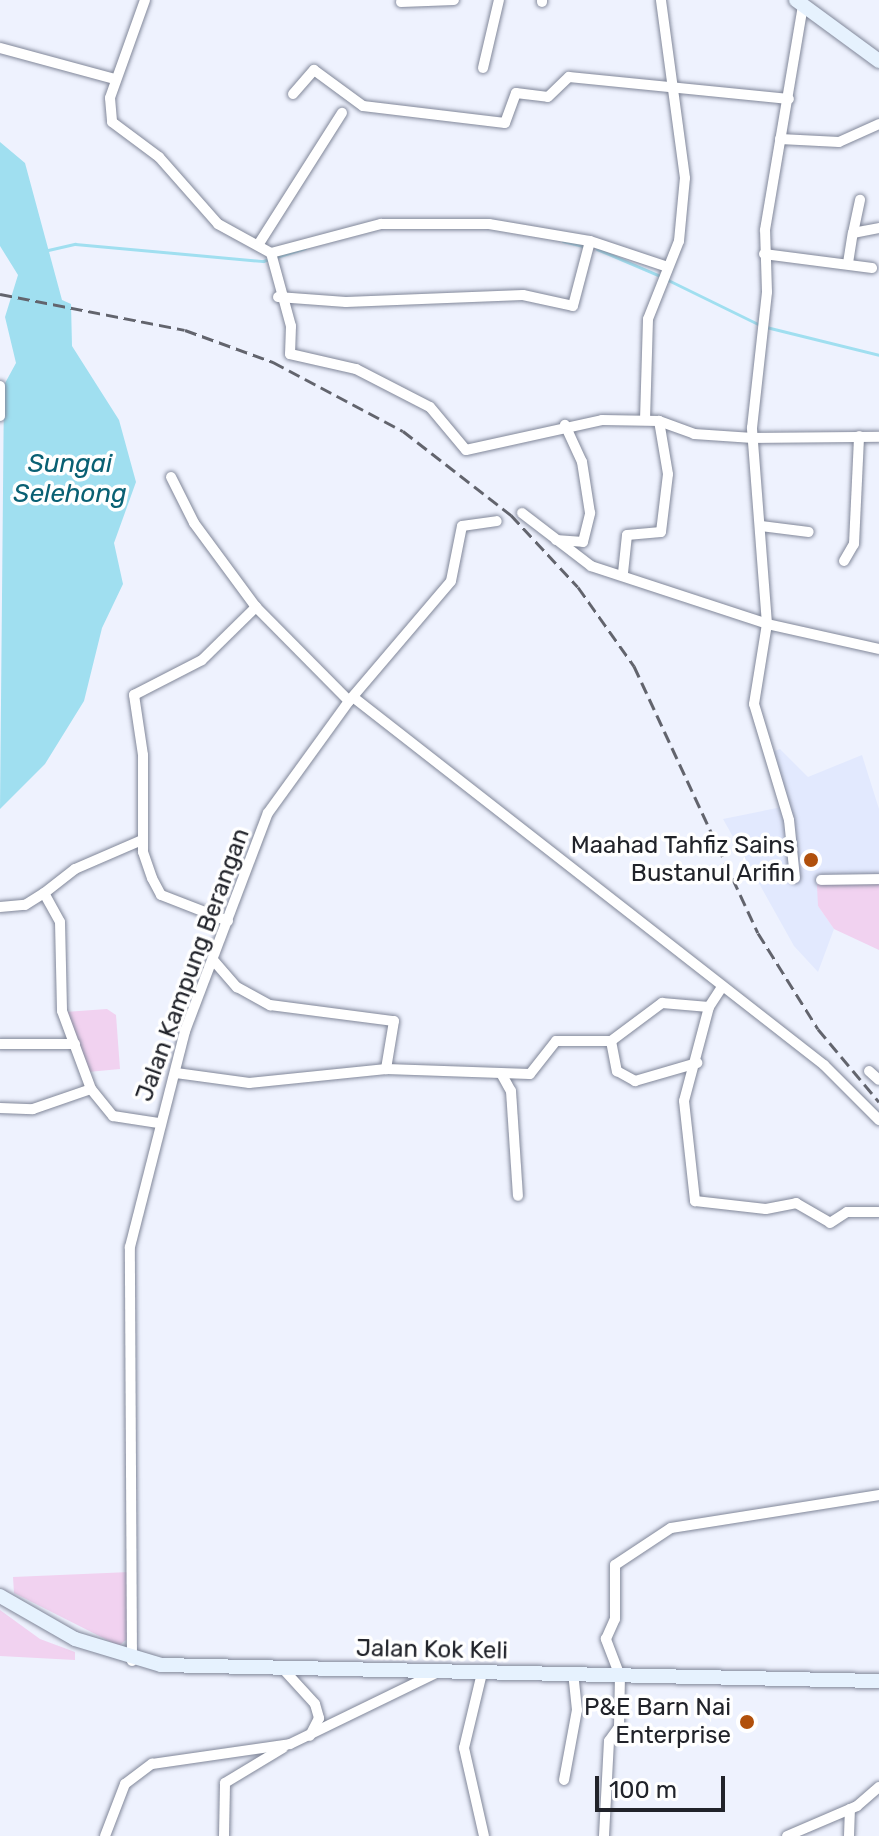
<!DOCTYPE html>
<style>
body{margin:0}
#map{position:relative;width:879px;height:1836px;overflow:hidden;background:#eef2fe;font-family:Rubik,sans-serif}
div>[style]{position:absolute}
[style*='--x']{left:calc(var(--x)*1px);top:calc(var(--y)*1px);width:calc(var(--w)*1px);rotate:calc(var(--a)*1deg)}
.built>*{inset:0;background:#e2e9fe}
.green>*{inset:0;background:#f1d2f0}
.water>*{inset:0;background:#a0dff0}
.stream>*{height:3px;margin:-1.5px;padding:0 1.5px;transform-origin:1.5px;border-radius:1.5px;background:#a0dff0}
.roads{filter:drop-shadow(0 0 2px #818799) drop-shadow(0 0 2px #818799)}
.street>*{height:10px;margin:-5px;padding:0 5px;transform-origin:5px;border-radius:5px;background:#fff}
.secondary>*{height:14px;margin:-7px;padding:0 7px;transform-origin:7px;border-radius:7px;background:#e6f2fe}
.rail>*{height:3px;margin-top:-1.5px;transform-origin:0;background:repeating-linear-gradient(90deg,#62646d 0 12px,transparent 0 18px)}
.dots>*{width:22px;height:22px;translate:-50% -50%;box-sizing:border-box;border:4px solid #fff;border-radius:50%}
span{translate:-50% -50%;white-space:nowrap;text-align:center;line-height:1.15;-webkit-text-stroke:7px #fff;paint-order:stroke}
.poi-label{font-size:24px;color:#21232a}
.right{translate:-100% -50%;text-align:right}
.street-label{font-size:24px;color:#21232a}
.water-label{font-size:26px;color:#096073;font-style:italic}
.scale{position:absolute;left:595px;top:1776px;width:130px;height:36px;box-sizing:border-box;border:4px solid #21232a;border-top:0;padding-left:10px;font-size:24px;line-height:28px;white-space:nowrap;color:#21232a;-webkit-text-stroke:6px #fff;paint-order:stroke}
</style>
<div id="map">
<div class="built">
<i style="clip-path:polygon(780px 749px,808px 777px,862px 755px,879px 809px,879px 876px,818px 906px,834px 929px,818px 972px,794px 946px,723px 819px,787px 806px,772px 752px)"></i>
</div>
<div class="green">
<i style="clip-path:polygon(879px 876px,879px 950px,834px 929px,818px 906px,817px 886px,819px 877px)"></i>
<i style="clip-path:polygon(107px 1009px,116px 1015px,120px 1069px,88px 1072px,65px 1012px)"></i>
<i style="clip-path:polygon(130px 1572px,127px 1639px,119px 1646px,14px 1593px,13px 1577px)"></i>
<i style="clip-path:polygon(0 1610px,40px 1639px,75px 1652px,75px 1660px,0 1656px)"></i>
</div>
<div class="water">
<i style="clip-path:polygon(0 142px,25px 163px,62px 300px,71px 304px,72px 346px,119px 420px,136px 482px,114px 543px,123px 584px,102px 628px,84px 701px,45px 764px,0 809px,4px 385px,16px 363px,5px 317px,18px 275px,0 246px)"></i>
</div>
<div class="stream">
<i style="--x:563;--y:241;--w:21;--a:14"></i>
<i style="--x:597;--y:249;--w:69;--a:23.2"></i>
<i style="--x:48;--y:250;--w:28;--a:-13"></i>
<i style="--x:75;--y:244;--w:189;--a:5.2"></i>
<i style="--x:263;--y:261;--w:44;--a:-17.2"></i>
<i style="--x:668;--y:280;--w:100;--a:26.1"></i>
<i style="--x:766;--y:327;--w:116;--a:13.9"></i>
</div>
<div class="roads">
<div class="street">
<i style="--x:145;--y:0;--w:104;--a:109.7"></i>
<i style="--x:110;--y:98;--w:24;--a:85"></i>
<i style="--x:112;--y:122;--w:59;--a:36.7"></i>
<i style="--x:159;--y:157;--w:89;--a:48.6"></i>
<i style="--x:218;--y:224;--w:60;--a:28.7"></i>
<i style="--x:271;--y:253;--w:76;--a:74.7"></i>
<i style="--x:291;--y:326;--w:28;--a:92"></i>
<i style="--x:290;--y:354;--w:68;--a:12.8"></i>
<i style="--x:356;--y:369;--w:83;--a:27.2"></i>
<i style="--x:430;--y:407;--w:56;--a:50.1"></i>
<i style="--x:466;--y:450;--w:139;--a:-12.4"></i>
<i style="--x:602;--y:420;--w:57;--a:1"></i>
<i style="--x:659;--y:421;--w:37;--a:20"></i>
<i style="--x:694;--y:434;--w:59;--a:3.9"></i>
<i style="--x:753;--y:438;--w:126;--a:-0.5"></i>
<i style="--x:542;--y:0;--w:2;--a:90"></i>
<i style="--x:401;--y:2;--w:53;--a:-2.2"></i>
<i style="--x:0;--y:48;--w:119;--a:15.1"></i>
<i style="--x:483;--y:68;--w:70;--a:-76.8"></i>
<i style="--x:293;--y:94;--w:32;--a:-49"></i>
<i style="--x:314;--y:70;--w:61;--a:36.3"></i>
<i style="--x:363;--y:106;--w:143;--a:6.8"></i>
<i style="--x:505;--y:123;--w:32;--a:-70"></i>
<i style="--x:516;--y:93;--w:32;--a:7"></i>
<i style="--x:548;--y:97;--w:29;--a:-44"></i>
<i style="--x:569;--y:77;--w:221;--a:5.7"></i>
<i style="--x:780;--y:139;--w:59;--a:2.9"></i>
<i style="--x:839;--y:142;--w:44;--a:-24.2"></i>
<i style="--x:853;--y:233;--w:34;--a:-78"></i>
<i style="--x:260;--y:242;--w:153;--a:-57.6"></i>
<i style="--x:271;--y:253;--w:114;--a:-14.8"></i>
<i style="--x:381;--y:224;--w:108;--a:0"></i>
<i style="--x:489;--y:224;--w:102;--a:9.6"></i>
<i style="--x:590;--y:241;--w:82;--a:18.4"></i>
<i style="--x:764;--y:254;--w:109;--a:7.4"></i>
<i style="--x:848;--y:263;--w:30;--a:-81"></i>
<i style="--x:853;--y:233;--w:26;--a:-11"></i>
<i style="--x:278;--y:297;--w:68;--a:4.2"></i>
<i style="--x:346;--y:302;--w:177;--a:-2.3"></i>
<i style="--x:523;--y:295;--w:51;--a:12.4"></i>
<i style="--x:573;--y:306;--w:67;--a:-75.3"></i>
<i style="--x:0;--y:386;--w:30;--a:90"></i>
<i style="--x:645;--y:420;--w:101;--a:-88.3"></i>
<i style="--x:648;--y:319;--w:84;--a:-68.3"></i>
<i style="--x:679;--y:241;--w:63;--a:-84.6"></i>
<i style="--x:685;--y:178;--w:180;--a:-97.7"></i>
<i style="--x:171;--y:477;--w:51;--a:63.4"></i>
<i style="--x:194;--y:523;--w:104;--a:53.6"></i>
<i style="--x:256;--y:607;--w:132;--a:45.3"></i>
<i style="--x:522;--y:513;--w:87;--a:37.5"></i>
<i style="--x:591;--y:566;--w:185;--a:18.2"></i>
<i style="--x:767;--y:624;--w:115;--a:12.6"></i>
<i style="--x:761;--y:526;--w:48;--a:7.1"></i>
<i style="--x:556;--y:540;--w:27;--a:4"></i>
<i style="--x:583;--y:542;--w:30;--a:-76"></i>
<i style="--x:590;--y:513;--w:52;--a:-98.9"></i>
<i style="--x:582;--y:462;--w:41;--a:-114.7"></i>
<i style="--x:844;--y:561;--w:20;--a:-60"></i>
<i style="--x:854;--y:544;--w:108;--a:-87.3"></i>
<i style="--x:623;--y:573;--w:38;--a:-84"></i>
<i style="--x:627;--y:535;--w:34;--a:-5"></i>
<i style="--x:661;--y:532;--w:58;--a:-83.1"></i>
<i style="--x:668;--y:474;--w:54;--a:-99.6"></i>
<i style="--x:353;--y:697;--w:598;--a:38"></i>
<i style="--x:824;--y:1065;--w:78;--a:45"></i>
<i style="--x:142;--y:840;--w:73;--a:156.6"></i>
<i style="--x:75;--y:869;--w:39;--a:142"></i>
<i style="--x:44;--y:893;--w:33;--a:61"></i>
<i style="--x:60;--y:922;--w:89;--a:88.7"></i>
<i style="--x:62;--y:1011;--w:83;--a:69.6"></i>
<i style="--x:91;--y:1089;--w:35;--a:51"></i>
<i style="--x:113;--y:1116;--w:46;--a:8.8"></i>
<i style="--x:795;--y:878;--w:58;--a:-95.9"></i>
<i style="--x:789;--y:820;--w:121;--a:-106.8"></i>
<i style="--x:754;--y:704;--w:81;--a:-80.8"></i>
<i style="--x:767;--y:624;--w:197;--a:-94.4"></i>
<i style="--x:752;--y:428;--w:137;--a:-83.7"></i>
<i style="--x:767;--y:292;--w:62;--a:-91.8"></i>
<i style="--x:765;--y:230;--w:228;--a:-80.4"></i>
<i style="--x:821;--y:880;--w:58;--a:-1"></i>
<i style="--x:0;--y:907;--w:25;--a:-5"></i>
<i style="--x:25;--y:905;--w:22;--a:-32"></i>
<i style="--x:228;--y:921;--w:72;--a:-158.8"></i>
<i style="--x:161;--y:895;--w:19;--a:-118"></i>
<i style="--x:152;--y:878;--w:28;--a:-109"></i>
<i style="--x:143;--y:852;--w:97;--a:-90"></i>
<i style="--x:143;--y:755;--w:61;--a:-98.5"></i>
<i style="--x:134;--y:695;--w:76;--a:-27.2"></i>
<i style="--x:202;--y:660;--w:76;--a:-44.5"></i>
<i style="--x:214;--y:961;--w:35;--a:49"></i>
<i style="--x:237;--y:987;--w:38;--a:29"></i>
<i style="--x:270;--y:1005;--w:125;--a:7.4"></i>
<i style="--x:394;--y:1021;--w:49;--a:99.5"></i>
<i style="--x:720;--y:990;--w:20;--a:123"></i>
<i style="--x:709;--y:1007;--w:97;--a:104.9"></i>
<i style="--x:684;--y:1101;--w:101;--a:83.7"></i>
<i style="--x:695;--y:1201;--w:71;--a:6.4"></i>
<i style="--x:766;--y:1209;--w:31;--a:-11"></i>
<i style="--x:796;--y:1203;--w:39;--a:30"></i>
<i style="--x:830;--y:1223;--w:20;--a:-33"></i>
<i style="--x:847;--y:1212;--w:32;--a:0"></i>
<i style="--x:611;--y:1041;--w:31;--a:79"></i>
<i style="--x:617;--y:1071;--w:21;--a:29"></i>
<i style="--x:635;--y:1081;--w:65;--a:-16.2"></i>
<i style="--x:0;--y:1044;--w:75;--a:0"></i>
<i style="--x:869;--y:1071;--w:13;--a:42"></i>
<i style="--x:176;--y:1073;--w:74;--a:7.8"></i>
<i style="--x:249;--y:1083;--w:138;--a:-5.8"></i>
<i style="--x:386;--y:1069;--w:144;--a:2"></i>
<i style="--x:530;--y:1074;--w:42;--a:-51.8"></i>
<i style="--x:556;--y:1041;--w:55;--a:0"></i>
<i style="--x:611;--y:1041;--w:64;--a:-36.7"></i>
<i style="--x:662;--y:1003;--w:47;--a:4.9"></i>
<i style="--x:502;--y:1075;--w:18;--a:61"></i>
<i style="--x:511;--y:1091;--w:105;--a:86.2"></i>
<i style="--x:0;--y:1108;--w:33;--a:2"></i>
<i style="--x:33;--y:1109;--w:61;--a:-19"></i>
<i style="--x:132;--y:1661;--w:414;--a:-90.3"></i>
<i style="--x:130;--y:1247;--w:223;--a:-75.7"></i>
<i style="--x:185;--y:1031;--w:233;--a:-69.2"></i>
<i style="--x:268;--y:813;--w:138;--a:-54.1"></i>
<i style="--x:349;--y:701;--w:157;--a:-49.6"></i>
<i style="--x:451;--y:581;--w:56;--a:-78.7"></i>
<i style="--x:462;--y:526;--w:35;--a:-8"></i>
<i style="--x:284;--y:1670;--w:46;--a:47.6"></i>
<i style="--x:315;--y:1704;--w:15;--a:74"></i>
<i style="--x:319;--y:1718;--w:20;--a:117"></i>
<i style="--x:482;--y:1673;--w:77;--a:103.5"></i>
<i style="--x:464;--y:1748;--w:90;--a:77.2"></i>
<i style="--x:564;--y:1780;--w:71;--a:-79.5"></i>
<i style="--x:577;--y:1710;--w:37;--a:-96"></i>
<i style="--x:105;--y:1836;--w:56;--a:-69"></i>
<i style="--x:125;--y:1784;--w:34;--a:-37"></i>
<i style="--x:152;--y:1764;--w:139;--a:-8.2"></i>
<i style="--x:290;--y:1744;--w:162;--a:-25.9"></i>
<i style="--x:224;--y:1836;--w:53;--a:-88.9"></i>
<i style="--x:225;--y:1783;--w:68;--a:-31.1"></i>
<i style="--x:604;--y:1836;--w:95;--a:-87"></i>
<i style="--x:609;--y:1741;--w:17;--a:-54"></i>
<i style="--x:619;--y:1727;--w:51;--a:-88.9"></i>
<i style="--x:620;--y:1676;--w:40;--a:-111"></i>
<i style="--x:606;--y:1639;--w:22;--a:-66"></i>
<i style="--x:615;--y:1619;--w:54;--a:-90"></i>
<i style="--x:615;--y:1565;--w:67;--a:-33.5"></i>
<i style="--x:671;--y:1528;--w:211;--a:-9"></i>
<i style="--x:787;--y:1836;--w:76;--a:-23.2"></i>
<i style="--x:857;--y:1806;--w:29;--a:-41"></i>
<i style="--x:849;--y:1836;--w:27;--a:-88"></i>
</div>
<div class="secondary">
<i style="--x:796;--y:0;--w:103;--a:36.3"></i>
<i style="--x:0;--y:1596;--w:86;--a:29.8"></i>
<i style="--x:75;--y:1639;--w:90;--a:16.8"></i>
<i style="--x:161;--y:1665;--w:718;--a:1.28"></i>
</div>
</div>
<div class="rail">
<i style="--x:0;--y:294;--w:188;--a:11"></i>
<i style="--x:185;--y:330;--w:94;--a:20"></i>
<i style="--x:273;--y:362;--w:147;--a:28"></i>
<i style="--x:403;--y:431;--w:137;--a:37.9"></i>
<i style="--x:511;--y:515;--w:98;--a:47.1"></i>
<i style="--x:578;--y:587;--w:97;--a:54.7"></i>
<i style="--x:634;--y:666;--w:294;--a:65.1"></i>
<i style="--x:758;--y:933;--w:113;--a:58"></i>
<i style="--x:818;--y:1029;--w:95;--a:50.1"></i>
</div>
<div class="dots">
<i style="left:811px;top:860px;background:#b1500c"></i>
<i style="left:747px;top:1722px;background:#b1500c"></i>
</div>
<div class="poi-label">
<span class="right" style="left:795px;top:860px">Maahad Tahfiz Sains<br>Bustanul Arifin</span>
<span class="right" style="left:731px;top:1722px">P&amp;E Barn Nai<br>Enterprise</span>
</div>
<div class="street-label">
<span style="left:193px;top:965px;rotate:-70deg">Jalan Kampung Berangan</span>
<span style="left:432px;top:1650px;rotate:1deg">Jalan Kok Keli</span>
</div>
<div class="water-label">
<span style="left:70px;top:479px">Sungai<br>Selehong</span>
</div>
<div class="scale">100 m</div>
</div>
